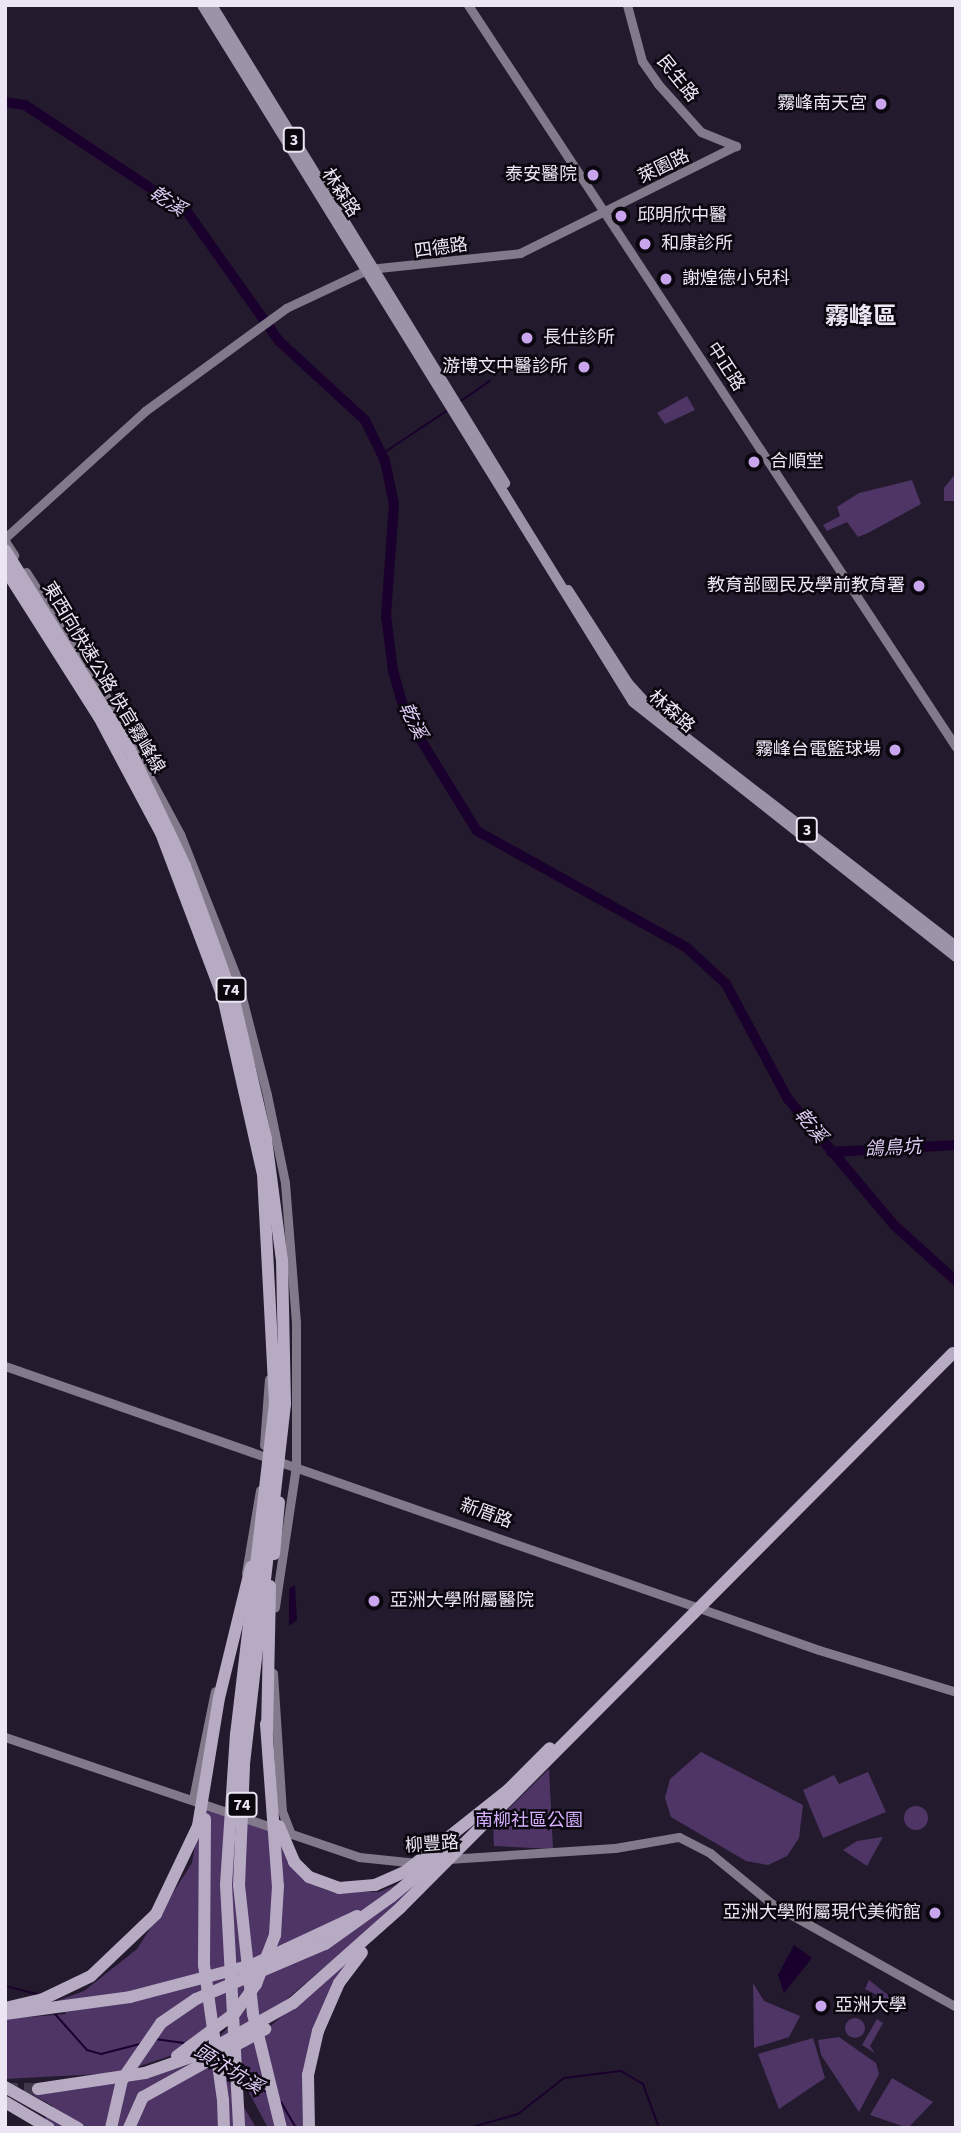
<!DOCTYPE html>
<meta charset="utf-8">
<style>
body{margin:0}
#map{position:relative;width:961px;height:2133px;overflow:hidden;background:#231a2d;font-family:"Source Sans 3","Noto Sans TC",sans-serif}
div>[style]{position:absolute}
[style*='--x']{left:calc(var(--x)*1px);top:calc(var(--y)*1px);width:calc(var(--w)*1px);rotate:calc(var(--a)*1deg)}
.green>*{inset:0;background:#4e3566}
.round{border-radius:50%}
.water>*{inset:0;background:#1a002d}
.stream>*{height:2px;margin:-1px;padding:0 1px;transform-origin:1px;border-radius:1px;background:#1a002d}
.river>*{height:10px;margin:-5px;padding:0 5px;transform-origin:5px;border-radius:5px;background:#1a002d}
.highway-tunnel>*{height:12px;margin-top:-6px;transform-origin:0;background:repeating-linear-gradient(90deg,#41394b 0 12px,transparent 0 18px)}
.secondary>*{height:9px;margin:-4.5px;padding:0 4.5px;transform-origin:4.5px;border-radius:4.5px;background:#827a8a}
.primary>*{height:10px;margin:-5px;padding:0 5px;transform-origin:5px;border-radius:5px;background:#9d93a9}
.highway>*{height:12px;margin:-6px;padding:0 6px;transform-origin:6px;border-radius:6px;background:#b7abc4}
.highway-bridge>*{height:12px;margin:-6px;padding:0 6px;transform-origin:6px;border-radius:6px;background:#b7abc4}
.dots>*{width:19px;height:19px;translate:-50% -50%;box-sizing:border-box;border:4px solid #0b070f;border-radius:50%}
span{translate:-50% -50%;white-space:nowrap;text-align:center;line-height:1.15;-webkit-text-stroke:5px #0b070f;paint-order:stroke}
.shield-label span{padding:2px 5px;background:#0b070f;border:2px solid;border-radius:5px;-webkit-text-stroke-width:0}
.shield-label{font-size:16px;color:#ece6f4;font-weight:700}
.street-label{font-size:18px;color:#ece6f4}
.poi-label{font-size:18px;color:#ece6f4}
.right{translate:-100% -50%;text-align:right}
.left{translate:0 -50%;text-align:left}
.park-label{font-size:18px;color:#d5aefe}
.water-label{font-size:19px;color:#dfccf4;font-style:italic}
.district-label{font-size:24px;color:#ece6f4;font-weight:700}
.frame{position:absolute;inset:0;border:7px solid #ece6f4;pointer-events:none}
</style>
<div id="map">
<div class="green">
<i style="clip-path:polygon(687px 396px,695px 410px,665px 424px,657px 413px)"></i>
<i style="clip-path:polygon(956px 473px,956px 501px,944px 501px,944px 488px)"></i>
<i style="clip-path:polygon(912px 480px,921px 504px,868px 533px,858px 537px,847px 522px,827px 531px,823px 525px,840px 516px,837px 507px,859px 493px)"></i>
<i class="round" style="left:886px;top:741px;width:18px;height:18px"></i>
<i style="clip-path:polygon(701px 1752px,803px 1805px,799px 1838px,787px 1856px,768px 1865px,746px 1861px,671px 1817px,665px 1798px,670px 1779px)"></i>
<i style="clip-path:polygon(549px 1769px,553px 1849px,494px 1846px,493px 1824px)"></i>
<i style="clip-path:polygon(868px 1772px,886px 1812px,823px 1838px,803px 1790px,834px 1775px,839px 1784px)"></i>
<i style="clip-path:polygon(202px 1806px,278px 1832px,308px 1883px,329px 1891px,379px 1892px,444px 1865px,281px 2004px,216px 2040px,248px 2007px,269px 1936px,245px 1994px,200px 2039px,170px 2056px,119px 2073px,5px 2079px,5px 2019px,66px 2014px,57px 2001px,84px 1991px,137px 1949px,192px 1863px)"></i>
<i class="round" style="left:904px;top:1806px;width:24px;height:24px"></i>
<i style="clip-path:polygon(883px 1837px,867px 1866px,843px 1850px,857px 1841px)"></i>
<i style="clip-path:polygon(353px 1957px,323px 2009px,305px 2128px,268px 2128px,243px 2081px,224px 2073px,256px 2128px,58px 2128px,45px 2119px,53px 2106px,29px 2093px,137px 2080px,243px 2049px)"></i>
<i style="clip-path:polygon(869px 1980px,893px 1999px,889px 2011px,883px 2008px,887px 2000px,865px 1989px)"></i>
<i style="clip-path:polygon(753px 1983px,764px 2001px,800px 2016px,789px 2037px,754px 2048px)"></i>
<i class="round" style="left:845px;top:2018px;width:20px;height:20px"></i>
<i style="clip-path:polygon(877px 2019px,883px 2023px,870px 2046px,875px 2053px,862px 2045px)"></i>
<i style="clip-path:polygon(839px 2037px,876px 2063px,879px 2074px,859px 2112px,821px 2055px,818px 2040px)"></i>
<i style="clip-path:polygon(813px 2038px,825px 2078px,779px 2109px,758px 2054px)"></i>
<i style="clip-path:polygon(892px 2078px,933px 2102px,908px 2128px,870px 2115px)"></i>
</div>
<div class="water">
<i style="clip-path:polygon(295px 1585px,297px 1620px,289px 1626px,289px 1589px)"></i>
<i style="clip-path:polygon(794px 1945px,812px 1958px,784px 1993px,778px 1975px)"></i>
</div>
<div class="stream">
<i style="--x:461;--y:401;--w:35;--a:-35"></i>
<i style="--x:382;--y:454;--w:79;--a:-33.7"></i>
<i style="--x:5;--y:1986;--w:34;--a:14"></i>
<i style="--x:55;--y:2014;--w:48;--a:48.4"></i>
<i style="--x:87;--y:2050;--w:15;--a:16"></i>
<i style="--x:101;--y:2054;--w:40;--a:-14.4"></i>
<i style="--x:155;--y:2039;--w:29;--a:8"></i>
<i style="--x:243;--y:2078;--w:29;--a:31"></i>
<i style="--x:281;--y:2102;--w:30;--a:60"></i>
<i style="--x:469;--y:2128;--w:51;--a:-15.9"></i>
<i style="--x:518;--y:2114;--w:58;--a:-38"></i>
<i style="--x:564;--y:2078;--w:57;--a:-7"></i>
<i style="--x:621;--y:2071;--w:26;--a:31"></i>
<i style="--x:643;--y:2084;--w:47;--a:70"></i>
</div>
<div class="river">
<i style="--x:5;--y:102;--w:20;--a:9"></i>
<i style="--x:25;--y:105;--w:196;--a:33.5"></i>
<i style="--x:188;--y:213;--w:157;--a:54.6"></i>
<i style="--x:279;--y:341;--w:117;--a:42.6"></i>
<i style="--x:365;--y:420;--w:46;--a:64"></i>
<i style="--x:385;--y:461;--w:44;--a:78.2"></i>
<i style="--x:394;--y:504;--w:111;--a:94.1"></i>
<i style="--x:386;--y:615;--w:56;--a:82.9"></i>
<i style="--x:393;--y:671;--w:47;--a:73.9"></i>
<i style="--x:406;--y:716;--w:135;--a:58.3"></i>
<i style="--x:477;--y:831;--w:240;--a:29.1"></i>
<i style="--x:687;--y:948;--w:53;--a:42.7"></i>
<i style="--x:726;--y:984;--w:131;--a:61.7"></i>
<i style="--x:788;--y:1099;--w:166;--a:49.9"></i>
<i style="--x:895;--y:1226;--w:82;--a:42"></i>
<i style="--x:831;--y:1152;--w:125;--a:-3.2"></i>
</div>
<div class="highway-tunnel">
<i style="--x:6;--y:2089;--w:32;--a:0"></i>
</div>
<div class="secondary">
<i style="--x:468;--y:5;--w:888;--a:56.67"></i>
<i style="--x:627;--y:5;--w:58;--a:75"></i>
<i style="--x:642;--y:61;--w:28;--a:55"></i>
<i style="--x:658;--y:84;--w:64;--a:48.1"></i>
<i style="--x:701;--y:132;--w:38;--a:22"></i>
<i style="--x:5;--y:538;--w:189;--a:-42.2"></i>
<i style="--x:145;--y:411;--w:175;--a:-36.1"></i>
<i style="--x:286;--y:308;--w:92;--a:-25.2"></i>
<i style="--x:369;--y:269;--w:152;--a:-6"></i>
<i style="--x:520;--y:253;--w:241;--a:-26.4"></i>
<i style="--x:5;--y:541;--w:17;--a:57"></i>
<i style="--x:26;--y:572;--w:140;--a:57"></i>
<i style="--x:102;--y:689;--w:165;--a:61.7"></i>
<i style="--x:180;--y:834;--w:155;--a:68.4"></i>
<i style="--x:237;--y:978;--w:121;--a:75.6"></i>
<i style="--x:267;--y:1095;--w:90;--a:78.4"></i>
<i style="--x:285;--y:1183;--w:139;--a:85.5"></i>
<i style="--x:296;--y:1322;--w:144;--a:90"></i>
<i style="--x:296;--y:1466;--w:143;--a:98.5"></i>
<i style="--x:5;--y:1366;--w:862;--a:19.23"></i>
<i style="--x:819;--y:1650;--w:143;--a:17"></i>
<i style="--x:264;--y:1445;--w:66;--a:-85.7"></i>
<i style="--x:246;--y:1573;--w:84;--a:-80.4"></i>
<i style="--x:273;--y:1673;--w:138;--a:86.3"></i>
<i style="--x:282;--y:1811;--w:25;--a:69"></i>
<i style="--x:5;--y:1737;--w:374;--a:18.7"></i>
<i style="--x:359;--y:1857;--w:58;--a:5.9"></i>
<i style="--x:193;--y:1799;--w:110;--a:-78.5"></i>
<i style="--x:448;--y:1859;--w:167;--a:-3.8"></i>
<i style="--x:615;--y:1848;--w:65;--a:-9.8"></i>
<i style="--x:679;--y:1837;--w:35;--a:27"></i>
<i style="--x:710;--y:1853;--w:80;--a:39.4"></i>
<i style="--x:772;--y:1904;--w:211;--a:29.2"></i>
</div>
<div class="primary">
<i style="--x:202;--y:5;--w:819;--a:58.27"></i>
<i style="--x:633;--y:702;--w:412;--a:38.3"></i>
<i style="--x:212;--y:5;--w:561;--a:58.49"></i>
<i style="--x:568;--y:590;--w:111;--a:57.2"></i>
<i style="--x:628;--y:683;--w:43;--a:47.8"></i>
<i style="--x:657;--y:715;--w:378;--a:37.7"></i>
</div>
<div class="highway">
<i style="--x:274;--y:1554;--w:52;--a:-84.5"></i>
<i style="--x:219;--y:1698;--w:135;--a:-76.3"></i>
<i style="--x:267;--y:1732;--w:146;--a:-88.8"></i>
<i style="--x:508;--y:1790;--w:59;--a:-45"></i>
<i style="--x:294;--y:1862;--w:21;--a:45"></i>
<i style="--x:309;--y:1877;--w:32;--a:20"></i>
<i style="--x:339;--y:1888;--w:36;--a:-5"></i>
<i style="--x:375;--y:1885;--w:34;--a:-24"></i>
<i style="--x:391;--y:1897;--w:47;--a:-39.8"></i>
<i style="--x:5;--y:2014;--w:126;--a:-7.7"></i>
<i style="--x:177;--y:2056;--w:72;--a:-36.6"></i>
<i style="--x:235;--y:2013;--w:36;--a:-54"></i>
<i style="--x:256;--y:1984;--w:53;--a:-68.8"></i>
<i style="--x:5;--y:2087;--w:84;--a:29.3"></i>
<i style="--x:38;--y:2089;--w:108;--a:-8.5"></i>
<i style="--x:145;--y:2073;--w:67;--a:-19.2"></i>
<i style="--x:208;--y:2051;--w:98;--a:-29.5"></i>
<i style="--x:293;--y:2003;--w:144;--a:-41.6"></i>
<i style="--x:223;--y:2100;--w:28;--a:88"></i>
<i style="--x:5;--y:2102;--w:51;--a:30.6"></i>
<i style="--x:129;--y:2128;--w:34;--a:-66"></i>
<i style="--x:143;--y:2097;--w:140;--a:-29.1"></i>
<i style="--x:309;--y:2128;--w:53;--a:-91.1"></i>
<i style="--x:308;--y:2075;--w:45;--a:-77.2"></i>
<i style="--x:318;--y:2031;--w:52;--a:-66.4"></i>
<i style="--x:339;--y:1983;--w:38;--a:-53"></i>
</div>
<div class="highway-bridge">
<i style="--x:5;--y:550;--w:236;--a:58"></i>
<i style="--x:130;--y:750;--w:128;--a:64.6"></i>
<i style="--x:185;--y:866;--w:143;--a:69.9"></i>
<i style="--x:234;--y:1000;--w:143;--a:77"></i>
<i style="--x:266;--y:1139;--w:122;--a:82.5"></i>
<i style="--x:282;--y:1260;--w:144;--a:88.8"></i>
<i style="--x:285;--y:1404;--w:364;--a:96.5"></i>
<i style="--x:244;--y:1766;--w:119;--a:92.4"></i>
<i style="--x:239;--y:1885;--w:130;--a:83.8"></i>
<i style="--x:253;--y:2014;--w:117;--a:76.2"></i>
<i style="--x:5;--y:569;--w:175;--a:57.6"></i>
<i style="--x:99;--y:717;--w:132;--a:61.9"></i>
<i style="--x:161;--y:833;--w:175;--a:69.3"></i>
<i style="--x:223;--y:997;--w:181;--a:77.3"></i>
<i style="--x:263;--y:1174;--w:229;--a:87"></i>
<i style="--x:275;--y:1403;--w:333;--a:96.7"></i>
<i style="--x:236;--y:1734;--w:151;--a:93.8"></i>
<i style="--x:226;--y:1885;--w:243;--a:86.9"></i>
<i style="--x:266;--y:1724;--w:162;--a:85.8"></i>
<i style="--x:278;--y:1886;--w:49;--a:93.5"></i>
<i style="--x:205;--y:1819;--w:146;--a:90.4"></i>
<i style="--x:204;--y:1965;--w:136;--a:82"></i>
<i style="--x:279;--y:1826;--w:39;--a:67"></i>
<i style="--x:427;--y:1867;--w:24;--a:-45"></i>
<i style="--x:406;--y:1871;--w:130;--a:-38.5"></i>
<i style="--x:401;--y:1907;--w:782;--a:-45.1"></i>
<i style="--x:130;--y:1997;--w:126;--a:-14.7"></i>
<i style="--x:252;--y:1965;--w:116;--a:-25"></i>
<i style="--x:5;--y:2008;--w:37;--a:-13"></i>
<i style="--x:41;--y:2000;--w:55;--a:-25.6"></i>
<i style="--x:91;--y:1976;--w:90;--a:-43.6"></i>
<i style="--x:156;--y:1914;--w:98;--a:-64.5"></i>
<i style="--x:198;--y:1826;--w:130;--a:-80.7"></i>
<i style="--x:111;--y:2128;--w:49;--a:-77.1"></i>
<i style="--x:122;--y:2080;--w:69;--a:-55.6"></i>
<i style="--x:161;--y:2023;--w:42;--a:-34.4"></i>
<i style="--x:196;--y:1999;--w:140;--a:-23.1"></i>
<i style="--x:325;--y:1944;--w:81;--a:-35.5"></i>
</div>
<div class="dots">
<i style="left:881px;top:104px;background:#c9a5ee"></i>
<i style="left:593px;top:175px;background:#c9a5ee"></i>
<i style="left:621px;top:216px;background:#c9a5ee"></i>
<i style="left:645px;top:244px;background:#c9a5ee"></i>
<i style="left:666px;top:279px;background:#c9a5ee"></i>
<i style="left:527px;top:338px;background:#c9a5ee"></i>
<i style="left:584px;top:367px;background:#c9a5ee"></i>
<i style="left:754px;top:462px;background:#c9a5ee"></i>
<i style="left:919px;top:586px;background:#c9a5ee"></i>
<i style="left:895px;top:750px;background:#c9a5ee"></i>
<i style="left:374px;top:1601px;background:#c9a5ee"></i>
<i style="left:935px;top:1913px;background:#c9a5ee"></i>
<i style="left:821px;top:2006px;background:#c9a5ee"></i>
</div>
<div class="shield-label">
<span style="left:294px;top:140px">3</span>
<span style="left:807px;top:830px">3</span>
<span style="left:231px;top:990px">74</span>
<span style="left:242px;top:1805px">74</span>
</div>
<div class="street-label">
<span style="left:677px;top:79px;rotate:51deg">民生路</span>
<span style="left:664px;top:167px;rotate:-26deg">萊園路</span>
<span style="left:340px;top:193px;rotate:57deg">林森路</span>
<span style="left:441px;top:249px;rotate:-8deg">四德路</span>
<span style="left:725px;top:367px;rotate:57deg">中正路</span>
<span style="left:103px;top:678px;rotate:59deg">東西向快速公路 快官霧峰線</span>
<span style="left:671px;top:712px;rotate:41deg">林森路</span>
<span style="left:486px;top:1514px;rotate:20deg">新厝路</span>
<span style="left:432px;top:1845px;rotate:-4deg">柳豐路</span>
</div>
<div class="poi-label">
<span class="right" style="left:867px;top:104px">霧峰南天宮</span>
<span class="right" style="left:577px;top:175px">泰安醫院</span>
<span class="left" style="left:637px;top:216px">邱明欣中醫</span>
<span class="left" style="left:661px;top:244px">和康診所</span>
<span class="left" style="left:682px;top:279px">謝煌德小兒科</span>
<span class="left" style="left:543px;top:338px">長仕診所</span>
<span class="right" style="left:568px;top:367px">游博文中醫診所</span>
<span class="left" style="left:770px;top:462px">合順堂</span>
<span class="right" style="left:905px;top:586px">教育部國民及學前教育署</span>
<span class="right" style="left:881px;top:750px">霧峰台電籃球場</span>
<span class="left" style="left:390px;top:1601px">亞洲大學附屬醫院</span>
<span class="right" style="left:921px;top:1913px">亞洲大學附屬現代美術館</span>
<span class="left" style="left:835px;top:2006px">亞洲大學</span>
</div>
<div class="park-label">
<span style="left:529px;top:1821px">南柳社區公園</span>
</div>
<div class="water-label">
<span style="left:167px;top:202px;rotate:33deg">乾溪</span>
<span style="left:412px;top:721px;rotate:64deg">乾溪</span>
<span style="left:810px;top:1126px;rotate:50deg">乾溪</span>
<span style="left:893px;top:1149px;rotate:-3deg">鴿鳥坑</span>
<span style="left:228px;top:2070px;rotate:32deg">頭汴坑溪</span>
</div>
<div class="district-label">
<span style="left:861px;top:317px">霧峰區</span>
</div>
<div class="frame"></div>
</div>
